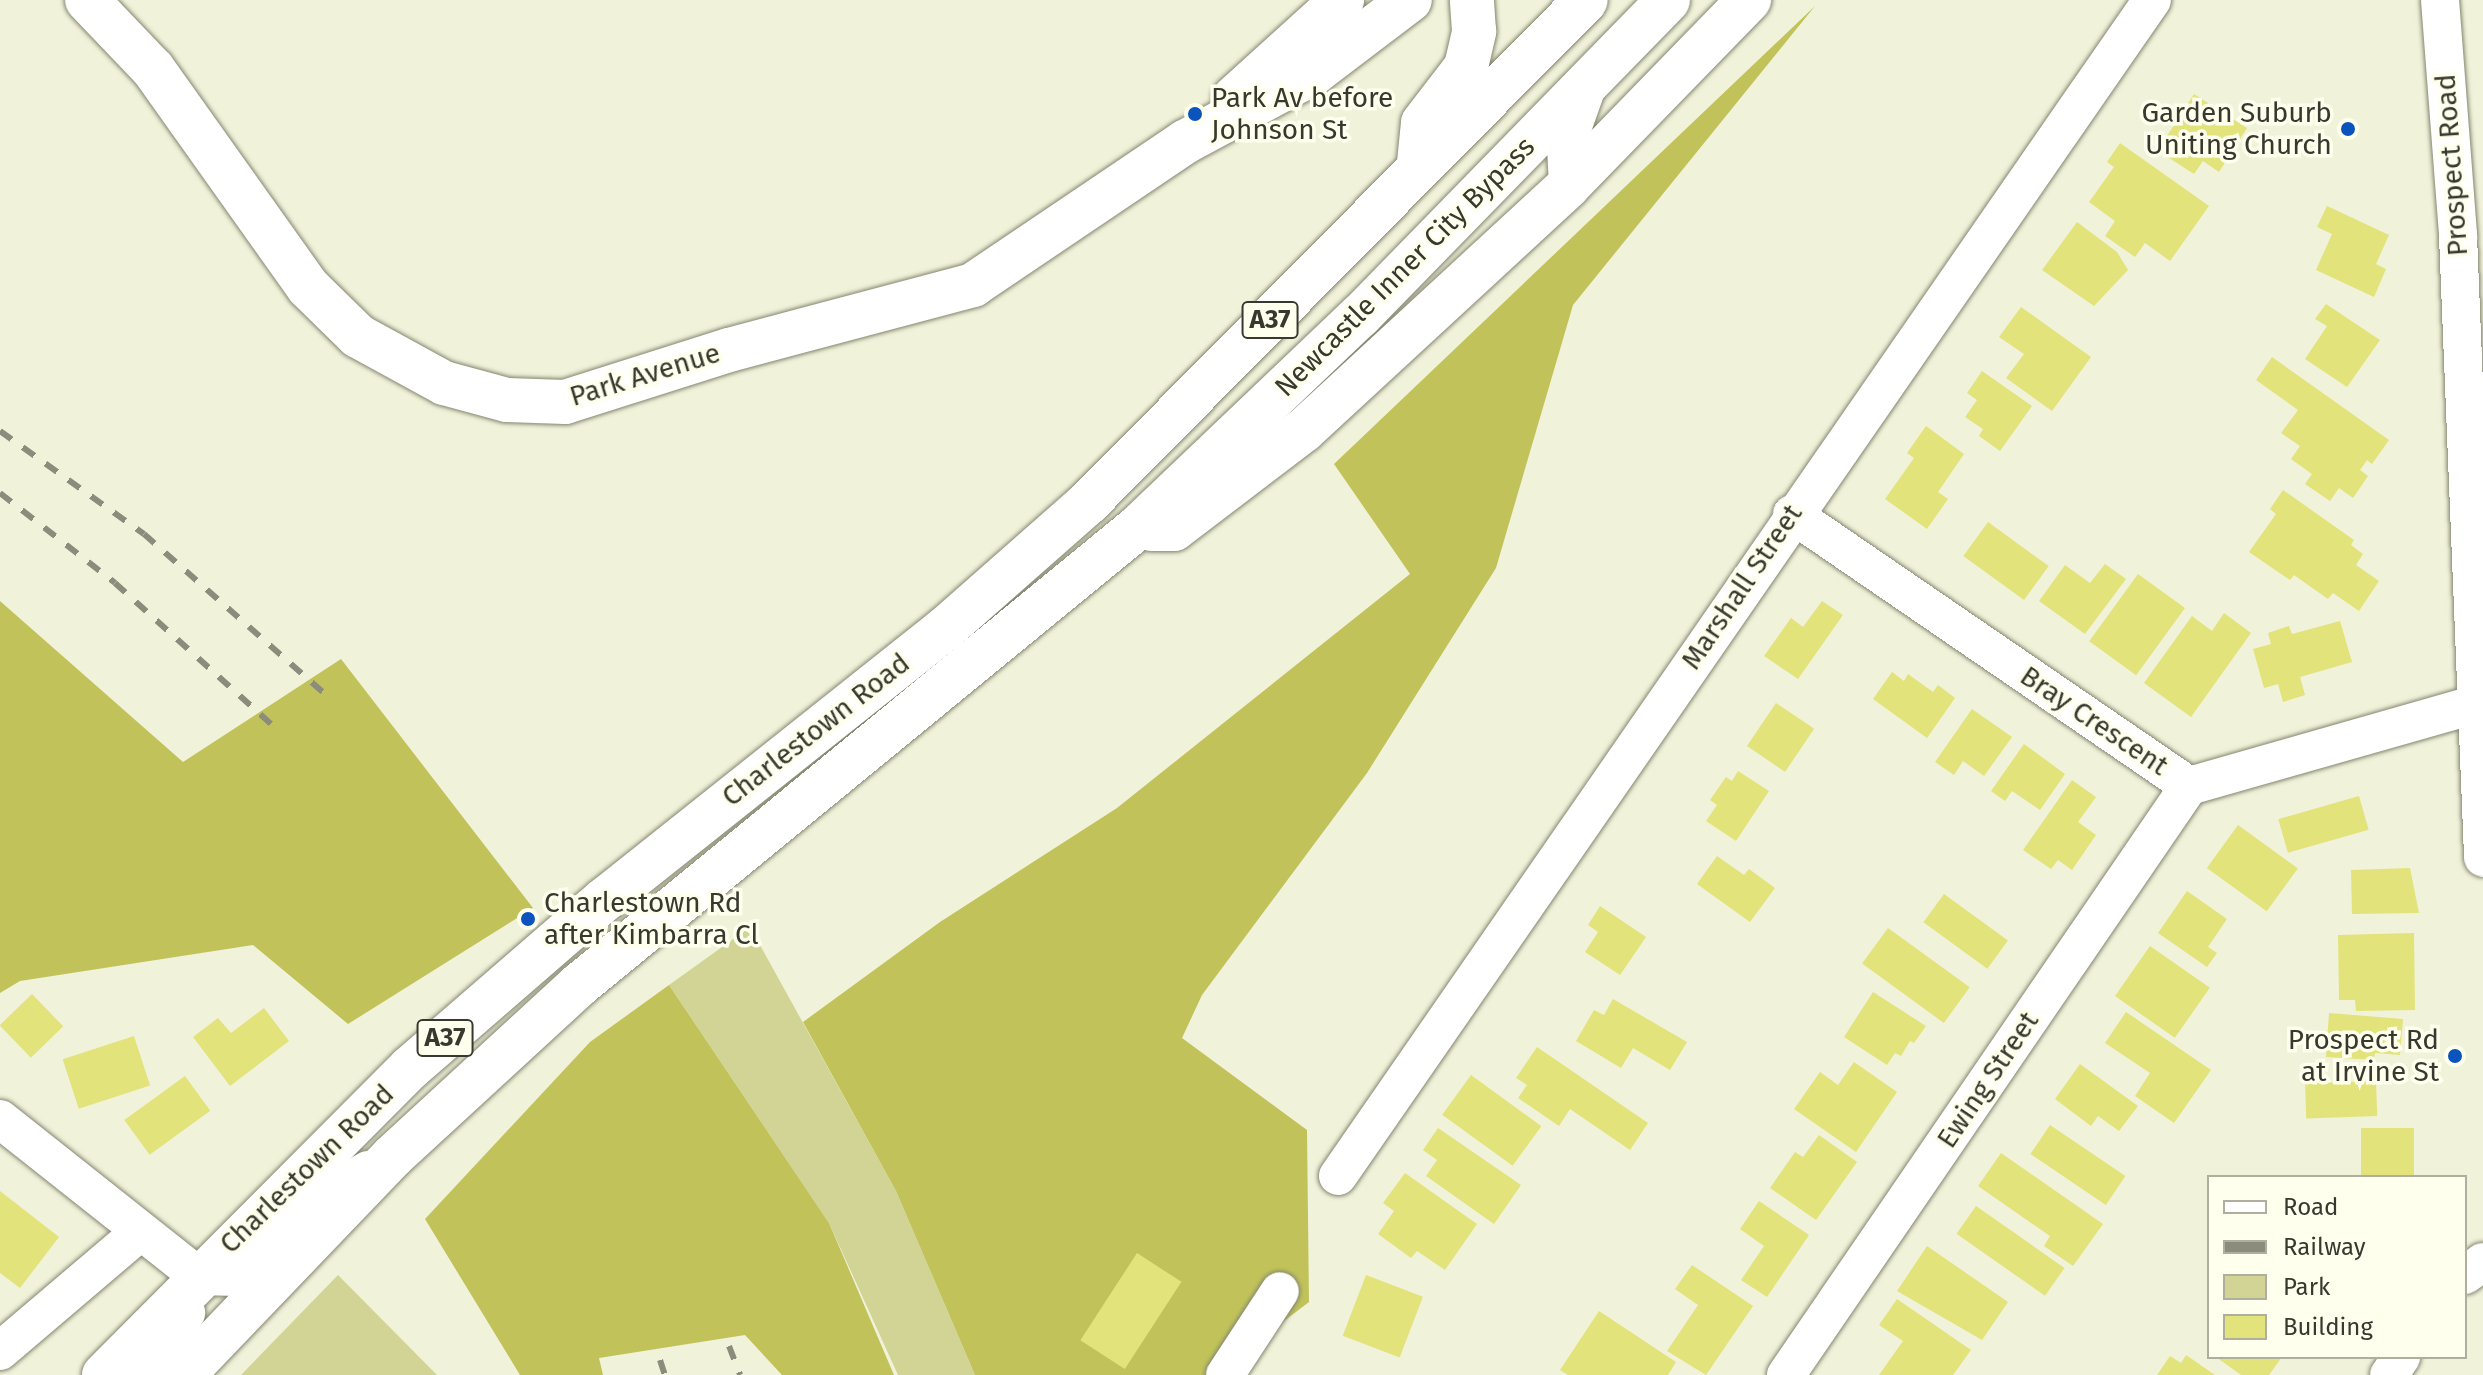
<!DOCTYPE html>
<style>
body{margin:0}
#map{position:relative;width:2483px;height:1375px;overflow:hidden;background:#f1f2da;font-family:"Fira Sans",sans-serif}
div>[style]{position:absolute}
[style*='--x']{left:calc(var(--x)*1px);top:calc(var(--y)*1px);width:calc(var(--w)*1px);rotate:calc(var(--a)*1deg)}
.green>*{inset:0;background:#d2d495}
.forest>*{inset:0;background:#c1c35a}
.building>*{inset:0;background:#e2e37b;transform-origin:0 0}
.roads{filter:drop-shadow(0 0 2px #848670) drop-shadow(0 0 2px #848670)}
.minor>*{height:38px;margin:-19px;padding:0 19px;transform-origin:19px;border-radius:19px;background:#fff}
.major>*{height:44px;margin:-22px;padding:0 22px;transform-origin:22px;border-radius:22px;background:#fff}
.highway>*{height:44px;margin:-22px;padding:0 22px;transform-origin:22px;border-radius:22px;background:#fff}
.rail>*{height:6px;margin-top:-3px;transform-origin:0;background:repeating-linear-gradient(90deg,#8b8c7c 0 14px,transparent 0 28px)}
.dots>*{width:22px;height:22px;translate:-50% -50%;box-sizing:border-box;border:4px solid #feffec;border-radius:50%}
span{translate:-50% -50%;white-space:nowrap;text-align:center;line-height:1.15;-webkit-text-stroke:7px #feffec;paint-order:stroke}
.shield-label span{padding:2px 6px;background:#feffec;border:2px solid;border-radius:6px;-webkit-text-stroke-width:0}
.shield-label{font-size:26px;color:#38382f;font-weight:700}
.poi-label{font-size:28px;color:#38382f}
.left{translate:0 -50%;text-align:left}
.right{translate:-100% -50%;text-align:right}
.street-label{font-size:28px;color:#38382f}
.legend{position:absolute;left:2207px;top:1175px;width:260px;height:184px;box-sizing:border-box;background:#feffec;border:2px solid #afafa0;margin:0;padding:10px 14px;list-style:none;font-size:24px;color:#38382f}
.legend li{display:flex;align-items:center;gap:16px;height:40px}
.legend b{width:40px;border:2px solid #afafa0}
</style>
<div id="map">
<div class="green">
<i style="clip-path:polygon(750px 927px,896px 1191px,975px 1375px,898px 1375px,829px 1223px,669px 985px)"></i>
<i style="clip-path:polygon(338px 1275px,437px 1375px,241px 1375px)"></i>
</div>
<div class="forest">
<i style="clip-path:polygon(1815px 6px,1573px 305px,1496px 568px,1367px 773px,1202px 995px,1182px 1038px,1307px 1130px,1309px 1302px,1259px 1340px,1232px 1375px,975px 1375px,896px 1191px,803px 1022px,940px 922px,1117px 808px,1410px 574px,1334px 464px)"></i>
<i style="clip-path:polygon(0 601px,183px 762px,341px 659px,533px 908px,348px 1024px,253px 945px,20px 981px,0 993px)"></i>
<i style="clip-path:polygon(669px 985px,829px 1223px,894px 1375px,782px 1375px,745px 1335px,599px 1358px,603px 1375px,520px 1375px,425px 1219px,590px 1042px)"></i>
</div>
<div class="building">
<i style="clip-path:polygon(2194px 94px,2247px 128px,2219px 172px,2203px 161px,2194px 174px,2169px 158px,2179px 143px,2167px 136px)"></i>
<i style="clip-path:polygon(2120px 143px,2209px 206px,2170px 261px,2145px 243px,2135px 257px,2105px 236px,2115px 221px,2089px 202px,2114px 167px,2107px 162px)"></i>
<i style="clip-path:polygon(2327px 206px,2389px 235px,2376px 264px,2386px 269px,2374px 297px,2316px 270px,2332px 234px,2317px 227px)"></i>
<i style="clip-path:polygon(2077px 222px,2117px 252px,2128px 270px,2094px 306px,2042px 270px)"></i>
<i style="clip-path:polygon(2326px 304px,2380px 340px,2347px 387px,2305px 359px,2327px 326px,2315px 319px)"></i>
<i style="clip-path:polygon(2021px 307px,2091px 357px,2052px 411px,2006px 378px,2024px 354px,1999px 337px)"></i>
<i style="clip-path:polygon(2272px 357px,2389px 440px,2372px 464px,2367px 460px,2360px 470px,2368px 476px,2353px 498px,2339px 488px,2330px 501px,2305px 484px,2312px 474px,2291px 459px,2300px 446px,2281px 433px,2298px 410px,2256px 380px)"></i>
<i style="clip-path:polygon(1982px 371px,2032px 406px,2000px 451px,1979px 436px,1983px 429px,1965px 417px,1977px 400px,1967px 393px)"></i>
<i style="clip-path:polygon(1926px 426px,1964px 454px,1938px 492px,1948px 499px,1927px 529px,1885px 499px,1914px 458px,1907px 453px)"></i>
<i style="clip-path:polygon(2283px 490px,2354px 540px,2351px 545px,2363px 554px,2356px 565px,2379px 581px,2359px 611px,2333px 593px,2328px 599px,2294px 575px,2290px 580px,2249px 552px,2276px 514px,2270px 509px)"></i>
<i style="left:1988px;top:522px;width:75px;height:42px;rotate:36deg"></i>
<i style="clip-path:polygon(2105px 564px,2126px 579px,2085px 634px,2039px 601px,2065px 565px,2090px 583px)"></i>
<i style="left:2138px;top:574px;width:58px;height:83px;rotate:36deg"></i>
<i style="clip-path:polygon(1822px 601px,1843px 615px,1798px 679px,1764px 656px,1791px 618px,1803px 627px)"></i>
<i style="clip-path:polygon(2224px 613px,2251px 633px,2191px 717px,2144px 683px,2192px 616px,2212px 631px)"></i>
<i style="clip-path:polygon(2340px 621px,2352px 662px,2300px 677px,2305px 695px,2283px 702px,2278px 684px,2264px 688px,2253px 649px,2271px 644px,2268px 633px,2289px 626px,2292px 634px)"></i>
<i style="clip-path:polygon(1892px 672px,1904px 681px,1908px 674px,1933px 692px,1938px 685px,1955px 698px,1927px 738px,1873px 699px)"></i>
<i style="left:1776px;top:703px;width:46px;height:52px;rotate:34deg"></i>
<i style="clip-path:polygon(1972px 709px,2012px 737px,1984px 776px,1963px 761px,1954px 775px,1935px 762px)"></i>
<i style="clip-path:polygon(2024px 744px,2065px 774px,2040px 810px,2012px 791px,2005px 801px,1991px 791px)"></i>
<i style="clip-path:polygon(1738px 771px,1769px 791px,1736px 841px,1706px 821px,1717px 805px,1710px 800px,1726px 777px,1732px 781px)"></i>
<i style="clip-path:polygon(2072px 780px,2096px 797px,2078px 822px,2096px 835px,2072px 870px,2058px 860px,2051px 869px,2023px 850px)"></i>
<i style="left:2359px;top:796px;width:35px;height:84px;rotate:74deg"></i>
<i style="left:2238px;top:825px;width:74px;height:53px;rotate:36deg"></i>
<i style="clip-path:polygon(1717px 856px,1744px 875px,1749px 869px,1775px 888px,1750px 922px,1697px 884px)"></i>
<i style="clip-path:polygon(2410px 868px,2419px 913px,2352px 914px,2351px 870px)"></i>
<i style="clip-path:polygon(2187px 891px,2227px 919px,2208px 947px,2217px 953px,2207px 967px,2158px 933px)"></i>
<i style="left:1944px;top:894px;width:79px;height:35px;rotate:36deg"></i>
<i style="clip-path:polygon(1600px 906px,1646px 937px,1620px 975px,1585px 952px,1598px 932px,1588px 925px)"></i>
<i style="left:1888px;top:928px;width:101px;height:44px;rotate:36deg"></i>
<i style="clip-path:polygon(2414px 933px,2415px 1010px,2356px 1011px,2355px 1000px,2339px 1000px,2338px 935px)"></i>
<i style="left:2150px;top:946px;width:73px;height:61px;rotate:35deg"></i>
<i style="clip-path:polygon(1873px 992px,1926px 1026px,1914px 1043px,1910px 1041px,1901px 1056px,1895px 1053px,1887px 1065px,1844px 1037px)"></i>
<i style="left:32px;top:994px;width:45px;height:45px;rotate:46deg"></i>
<i style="clip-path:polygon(1613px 999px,1687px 1042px,1670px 1070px,1633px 1048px,1621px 1068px,1576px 1041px,1594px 1010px,1604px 1015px)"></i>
<i style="clip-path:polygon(264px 1008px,289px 1041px,230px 1086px,193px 1037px,218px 1018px,231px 1033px)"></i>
<i style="clip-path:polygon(2126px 1012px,2211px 1070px,2174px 1123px,2135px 1096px,2150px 1073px,2105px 1043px)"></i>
<i style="clip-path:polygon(2329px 1013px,2403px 1019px,2400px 1055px,2375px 1053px,2374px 1060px,2326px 1057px)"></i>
<i style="left:134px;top:1036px;width:52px;height:75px;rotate:72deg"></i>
<i style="clip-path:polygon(1537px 1047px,1648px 1123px,1630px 1150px,1570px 1109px,1559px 1126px,1518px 1098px,1527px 1085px,1516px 1078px)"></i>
<i style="clip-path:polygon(1854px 1062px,1897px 1092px,1856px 1152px,1794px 1109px,1820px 1072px,1838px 1085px)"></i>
<i style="clip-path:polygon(2080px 1064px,2138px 1106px,2119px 1131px,2098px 1116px,2091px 1126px,2055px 1099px)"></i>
<i style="left:1471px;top:1075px;width:87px;height:49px;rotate:36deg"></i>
<i style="left:185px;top:1076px;width:43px;height:75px;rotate:54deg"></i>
<i style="left:2376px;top:1081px;width:35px;height:71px;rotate:88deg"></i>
<i style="left:2050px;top:1125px;width:91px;height:35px;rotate:34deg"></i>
<i style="clip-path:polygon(1438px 1128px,1521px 1185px,1494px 1224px,1426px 1176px,1437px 1160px,1423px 1150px)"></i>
<i style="left:2361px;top:1128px;width:53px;height:49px"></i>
<i style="clip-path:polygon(1819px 1135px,1857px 1162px,1816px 1220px,1770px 1188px,1795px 1152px,1803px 1157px)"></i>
<i style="clip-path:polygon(2001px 1153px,2103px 1224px,2073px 1266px,2044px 1246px,2050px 1236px,1978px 1186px)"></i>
<i style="clip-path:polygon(1405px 1173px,1477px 1224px,1445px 1270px,1417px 1251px,1411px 1258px,1378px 1234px,1394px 1211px,1383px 1203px)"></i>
<i style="clip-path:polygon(0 1191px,59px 1237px,20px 1288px,0 1273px)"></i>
<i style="clip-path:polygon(1759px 1201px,1809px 1235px,1767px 1297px,1741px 1280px,1764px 1246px,1740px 1229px)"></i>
<i style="left:1976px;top:1206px;width:108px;height:34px;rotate:35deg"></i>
<i style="clip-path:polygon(1927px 1246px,2008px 1302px,1982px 1340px,1897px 1291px)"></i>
<i style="left:1137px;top:1253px;width:53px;height:104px;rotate:33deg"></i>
<i style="clip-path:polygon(1692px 1265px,1753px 1306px,1706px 1375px,1667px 1351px,1698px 1305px,1675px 1289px)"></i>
<i style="left:1366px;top:1275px;width:61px;height:65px;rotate:21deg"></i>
<i style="clip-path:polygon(1897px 1299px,1971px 1350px,1953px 1375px,1879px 1375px,1903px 1341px,1879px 1325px)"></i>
<i style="clip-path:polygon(1599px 1311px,1676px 1362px,1668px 1375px,1568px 1375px,1560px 1370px)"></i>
<i style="clip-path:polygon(2186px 1355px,2215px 1375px,2157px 1375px,2170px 1356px,2181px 1363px)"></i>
<i style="clip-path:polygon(2216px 1357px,2282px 1357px,2269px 1375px,2241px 1375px)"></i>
</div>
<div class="roads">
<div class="minor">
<i style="--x:2440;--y:0;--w:237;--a:85.6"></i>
<i style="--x:2458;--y:236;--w:622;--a:87.69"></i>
<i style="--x:1568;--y:186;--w:40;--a:-92.9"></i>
<i style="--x:1566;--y:146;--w:66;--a:-70.5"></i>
<i style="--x:1792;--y:514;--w:481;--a:34.4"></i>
<i style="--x:2189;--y:786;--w:299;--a:-15.9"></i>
<i style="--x:0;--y:1119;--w:253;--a:38.4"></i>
<i style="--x:1338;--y:1176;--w:1430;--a:-55.31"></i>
<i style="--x:2465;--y:1275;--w:22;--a:-36"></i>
<i style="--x:198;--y:1276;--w:40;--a:1.4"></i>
<i style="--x:238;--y:1277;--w:103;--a:-45.4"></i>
<i style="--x:310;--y:1204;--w:67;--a:-30.4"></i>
<i style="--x:0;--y:1351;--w:185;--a:-40.4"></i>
<i style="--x:141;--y:1375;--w:77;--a:-54"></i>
<i style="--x:1225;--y:1375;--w:100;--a:-56.8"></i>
<i style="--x:1786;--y:1375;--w:714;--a:-55.62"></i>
<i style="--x:2389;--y:1375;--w:22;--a:-56"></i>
</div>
<div class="major">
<i style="--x:87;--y:0;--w:95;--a:46.3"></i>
<i style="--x:153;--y:69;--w:267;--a:54.6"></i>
<i style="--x:308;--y:287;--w:70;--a:44.4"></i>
<i style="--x:358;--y:336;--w:98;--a:28.7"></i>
<i style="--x:444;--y:383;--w:65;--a:15.1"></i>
<i style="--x:507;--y:400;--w:58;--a:2"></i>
<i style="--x:565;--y:402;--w:172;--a:-17.6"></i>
<i style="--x:729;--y:350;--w:253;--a:-14.9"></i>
<i style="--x:973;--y:285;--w:256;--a:-34"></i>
<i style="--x:1185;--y:142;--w:148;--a:-28.3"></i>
<i style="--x:1315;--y:72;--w:119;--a:-37.2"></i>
<i style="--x:1234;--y:98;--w:146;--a:-42.2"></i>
</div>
<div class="highway">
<i style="--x:1419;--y:163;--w:40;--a:-84.3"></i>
<i style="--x:1423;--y:123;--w:71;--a:-52.5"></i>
<i style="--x:1466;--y:67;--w:37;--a:-77"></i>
<i style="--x:1474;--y:31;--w:31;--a:-94"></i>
<i style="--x:1151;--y:529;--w:23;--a:0"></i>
<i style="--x:1174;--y:529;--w:163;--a:-37.3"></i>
<i style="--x:1304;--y:430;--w:359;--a:-42.7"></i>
<i style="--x:1568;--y:186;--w:260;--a:-45.8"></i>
<i style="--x:104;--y:1375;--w:433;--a:-45.1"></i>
<i style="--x:410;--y:1068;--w:257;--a:-40.9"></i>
<i style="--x:604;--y:900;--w:437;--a:-38.5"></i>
<i style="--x:946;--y:628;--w:191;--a:-41.4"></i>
<i style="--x:1089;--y:502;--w:706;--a:-45.29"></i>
<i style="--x:183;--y:1375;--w:303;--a:-46.2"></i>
<i style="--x:393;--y:1156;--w:253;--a:-42.6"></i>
<i style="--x:579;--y:985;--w:721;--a:-39.32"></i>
<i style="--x:1137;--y:528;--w:308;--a:-43.6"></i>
<i style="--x:1360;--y:316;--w:441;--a:-45.7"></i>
</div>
</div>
<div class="rail">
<i style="--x:0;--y:431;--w:177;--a:35.6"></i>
<i style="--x:144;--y:534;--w:242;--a:41.5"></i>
<i style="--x:0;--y:493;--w:146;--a:38"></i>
<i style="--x:115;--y:583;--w:212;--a:42.1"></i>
<i style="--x:729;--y:1346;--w:31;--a:69"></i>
<i style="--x:660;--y:1360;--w:16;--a:72"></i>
</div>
<div class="dots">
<i style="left:1195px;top:114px;background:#0b54be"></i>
<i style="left:2348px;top:129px;background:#0b54be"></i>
<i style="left:528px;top:919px;background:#0b54be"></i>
<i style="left:2455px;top:1056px;background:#0b54be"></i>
</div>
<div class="shield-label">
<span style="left:1270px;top:320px">A37</span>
<span style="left:445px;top:1038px">A37</span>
</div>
<div class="poi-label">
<span class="left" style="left:1211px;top:114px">Park Av before<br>Johnson St</span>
<span class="right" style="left:2332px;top:129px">Garden Suburb<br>Uniting Church</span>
<span class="left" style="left:544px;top:919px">Charlestown Rd<br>after Kimbarra Cl</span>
<span class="right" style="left:2439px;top:1056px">Prospect Rd<br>at Irvine St</span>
</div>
<div class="street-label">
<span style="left:2452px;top:165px;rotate:-94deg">Prospect Road</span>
<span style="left:1405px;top:267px;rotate:-45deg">Newcastle Inner City Bypass</span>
<span style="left:645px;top:375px;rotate:-17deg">Park Avenue</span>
<span style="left:1742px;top:587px;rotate:-56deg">Marshall Street</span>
<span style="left:2094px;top:721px;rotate:34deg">Bray Crescent</span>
<span style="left:816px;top:730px;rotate:-38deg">Charlestown Road</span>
<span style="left:1988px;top:1080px;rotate:-56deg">Ewing Street</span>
<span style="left:307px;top:1169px;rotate:-44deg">Charlestown Road</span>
</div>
<ul class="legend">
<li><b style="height:10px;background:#fff"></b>Road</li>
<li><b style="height:10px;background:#8b8c7c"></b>Railway</li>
<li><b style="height:22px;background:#d2d495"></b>Park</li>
<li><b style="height:22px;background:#e2e37b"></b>Building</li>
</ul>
</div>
